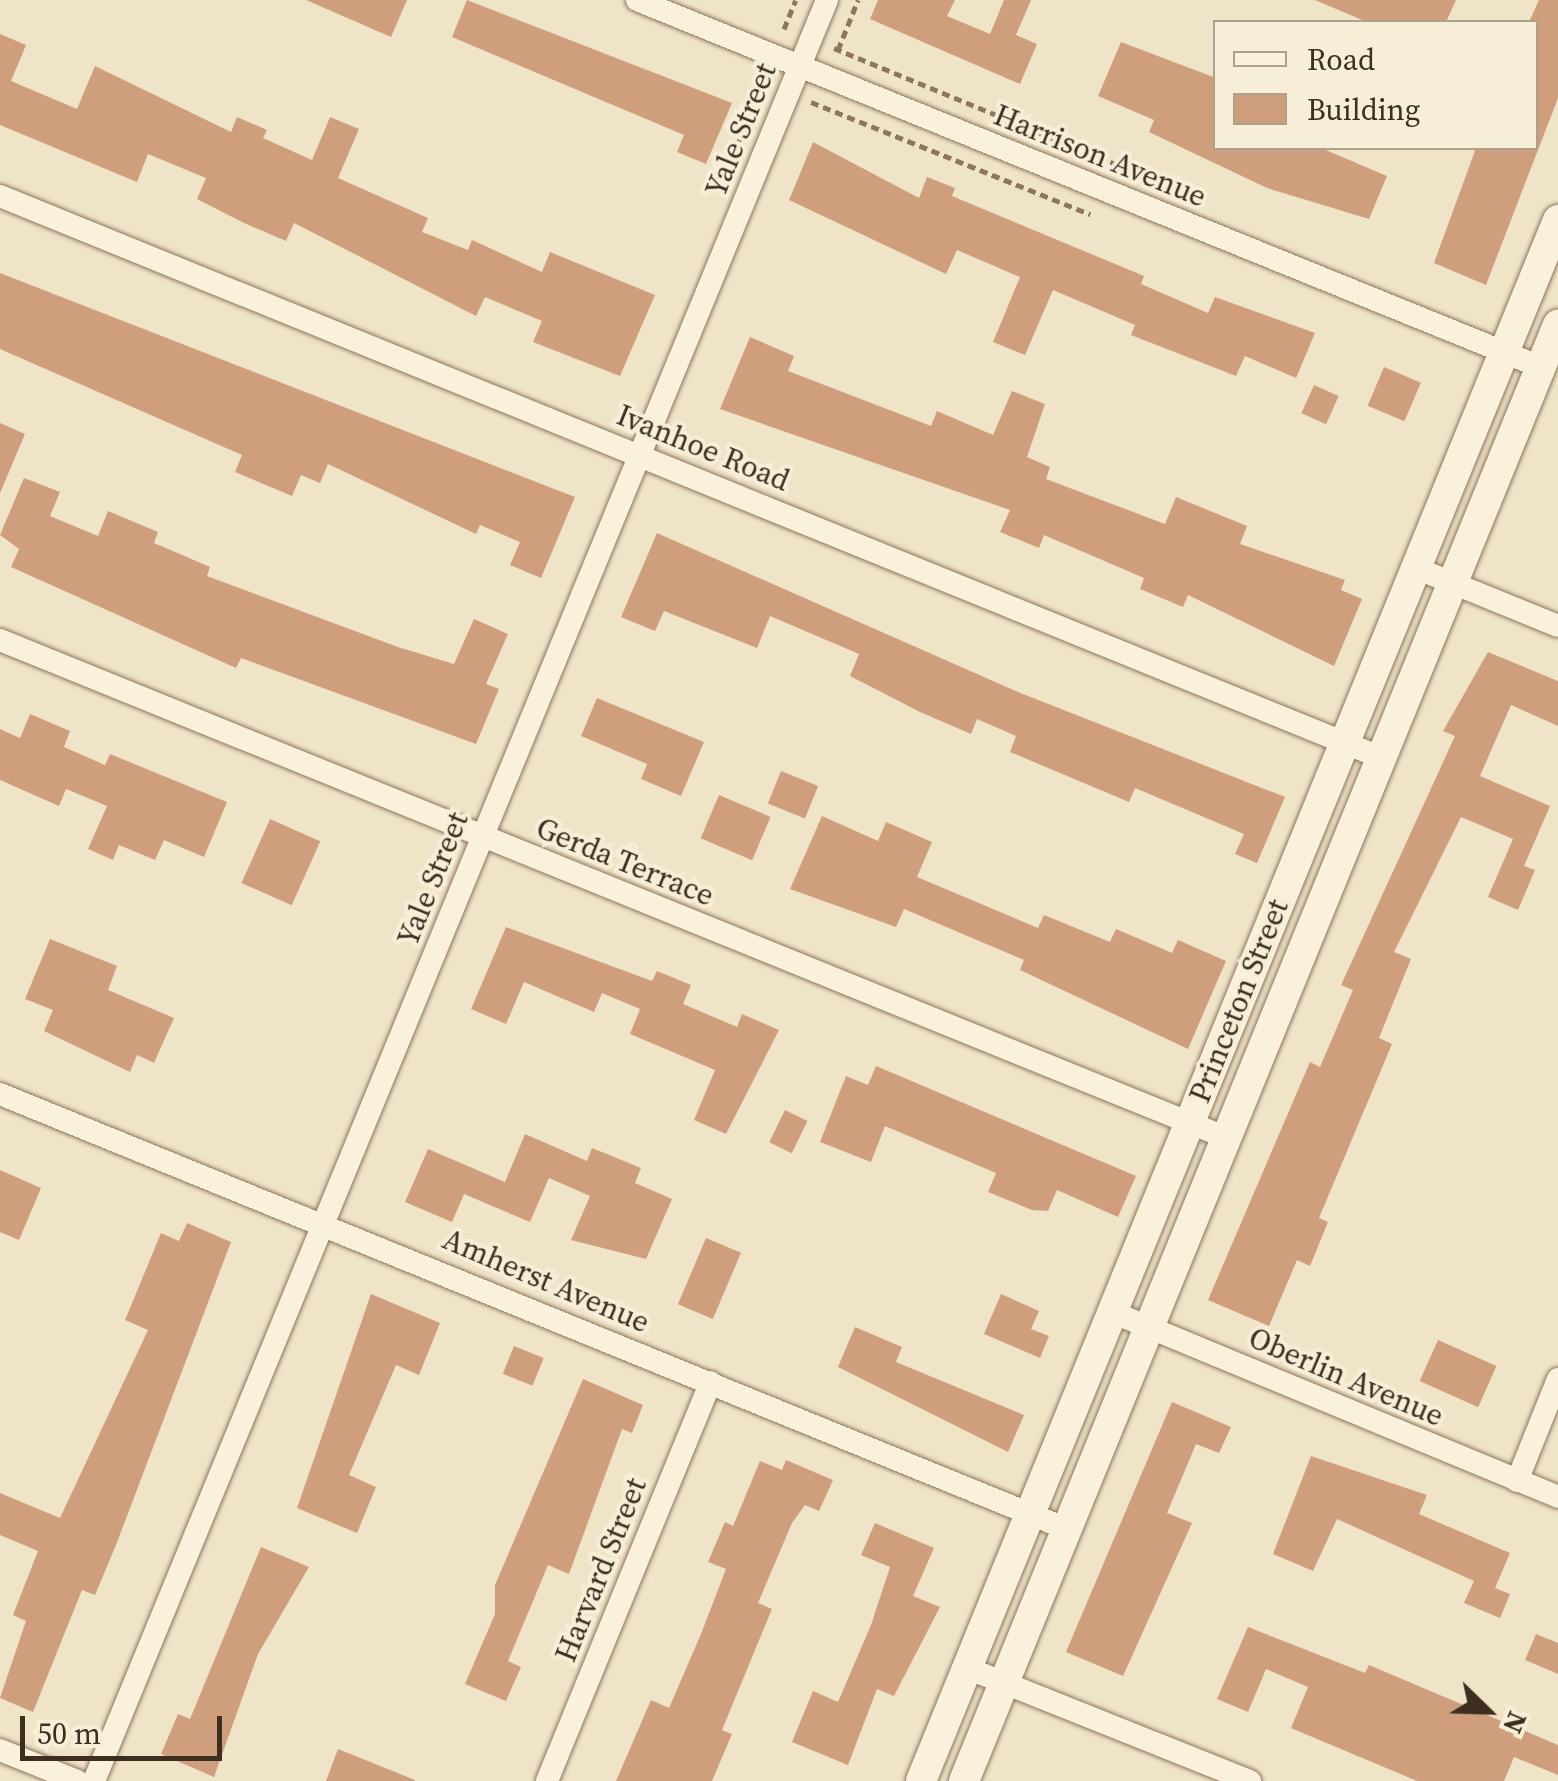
<!DOCTYPE html>
<style>
body{margin:0}
#map{position:relative;width:1558px;height:1781px;overflow:hidden;background:#f0e4c8;font-family:"Source Serif 4",serif}
div>[style]{position:absolute}
[style*='--x']{left:calc(var(--x)*1px);top:calc(var(--y)*1px);width:calc(var(--w)*1px);rotate:calc(var(--a)*1deg)}
.building>*{inset:0;background:#cf9f7d;transform-origin:0 0}
.path>*{height:5px;margin-top:-2.5px;transform-origin:0;background:repeating-linear-gradient(90deg,#8d765c 0 8px,transparent 0 13px)}
.roads{filter:drop-shadow(0 0 2px #8d765c) drop-shadow(0 0 2px #8d765c)}
.minor>*{height:22px;margin:-11px;padding:0 11px;transform-origin:11px;border-radius:11px;background:#faf1dc}
.secondary>*{height:30px;margin:-15px;padding:0 15px;transform-origin:15px;border-radius:15px;background:#faf1dc}
span{translate:-50% -50%;white-space:nowrap;text-align:center;line-height:1.15;-webkit-text-stroke:8px #f7eed8;paint-order:stroke}
.street-label{font-size:30px;color:#3d2e20}
.legend{position:absolute;left:1213px;top:20px;width:325px;height:130px;box-sizing:border-box;background:#f7eed8;border:2px solid #ada18e;margin:0;padding:12px 18px;list-style:none;font-size:30px;color:#3d2e20}
.legend li{display:flex;align-items:center;gap:20px;height:50px}
.legend b{width:50px;border:2px solid #ada18e}
.north{position:absolute;left:1438px;top:1661px;width:100px;height:100px;-webkit-text-stroke:8px #f7eed8;paint-order:stroke;rotate:113deg;font-size:28px;font-weight:700;line-height:40px;text-align:center;color:#3d2e20}
.north::after{content:'';display:block;margin:auto;width:35px;height:45px;background:#3d2e20;clip-path:polygon(50% 0,100% 100%,50% 72%,0 100%)}
.scale{position:absolute;left:20px;top:1716px;width:202px;height:45px;box-sizing:border-box;border:5px solid #3d2e20;border-top:0;padding-left:12px;font-size:30px;line-height:35px;white-space:nowrap;color:#3d2e20;-webkit-text-stroke:8px #f7eed8;paint-order:stroke}
</style>
<div id="map">
<div class="building">
<i style="clip-path:polygon(306px 0,407px 0,391px 37px)"></i>
<i style="clip-path:polygon(467px 0,732px 103px,706px 164px,677px 152px,684px 135px,452px 37px)"></i>
<i style="clip-path:polygon(878px 0,955px 0,947px 16px,990px 34px,1004px 0,1031px 0,1016px 35px,1037px 44px,1020px 84px,870px 19px)"></i>
<i style="clip-path:polygon(1315px 0,1456px 0,1446px 22px,1367px 22px)"></i>
<i style="clip-path:polygon(1539px 0,1558px 0,1558px 98px,1486px 285px,1434px 263px,1476px 148px,1536px 148px,1529px 22px)"></i>
<i style="clip-path:polygon(0 34px,26px 45px,11px 81px,77px 109px,95px 66px,231px 132px,237px 117px,267px 130px,263px 138px,312px 160px,330px 117px,359px 129px,338px 178px,428px 218px,422px 232px,468px 250px,472px 240px,542px 272px,550px 252px,655px 295px,620px 376px,533px 342px,542px 321px,485px 297px,476px 316px,294px 223px,286px 241px,244px 223px,197px 199px,206px 178px,148px 154px,137px 182px,0 125px)"></i>
<i style="clip-path:polygon(1121px 42px,1216px 78px,1216px 148px,1321px 148px,1387px 176px,1369px 219px,1267px 188px,1149px 132px,1154px 120px,1098px 96px)"></i>
<i style="clip-path:polygon(813px 142px,919px 198px,927px 177px,955px 188px,952px 196px,1144px 276px,1141px 284px,1208px 313px,1215px 297px,1315px 333px,1296px 378px,1245px 356px,1236px 376px,1131px 335px,1135px 325px,1053px 290px,1025px 355px,993px 342px,1020px 277px,957px 250px,946px 274px,789px 200px)"></i>
<i style="clip-path:polygon(0 273px,575px 497px,541px 578px,510px 565px,520px 542px,480px 525px,476px 534px,328px 464px,320px 483px,301px 475px,292px 496px,235px 472px,242px 455px,0 349px)"></i>
<i style="clip-path:polygon(750px 337px,794px 356px,788px 371px,931px 426px,937px 411px,993px 435px,1012px 391px,1045px 404px,1027px 457px,1050px 467px,1046px 479px,1165px 524px,1176px 497px,1247px 526px,1240px 544px,1345px 580px,1341px 590px,1362px 599px,1334px 666px,1188px 595px,1183px 607px,1140px 589px,1144px 578px,1044px 535px,1039px 548px,1000px 532px,1010px 510px,720px 409px)"></i>
<i style="left:1384px;top:367px;width:40px;height:42px;rotate:23deg"></i>
<i style="left:1314px;top:385px;width:27px;height:31px;rotate:24deg"></i>
<i style="clip-path:polygon(0 423px,25px 434px,0 493px)"></i>
<i style="clip-path:polygon(24px 478px,60px 492px,50px 516px,98px 536px,108px 511px,158px 532px,154px 543px,210px 567px,207px 576px,398px 647px,454px 664px,474px 619px,508px 634px,486px 684px,499px 689px,476px 744px,241px 658px,236px 668px,11px 567px,19px 549px,0 535px)"></i>
<i style="clip-path:polygon(657px 533px,1018px 692px,1285px 797px,1257px 863px,1235px 854px,1244px 834px,1135px 788px,1129px 802px,1010px 752px,1016px 736px,977px 719px,971px 734px,920px 712px,850px 676px,859px 654px,770px 616px,757px 648px,664px 611px,655px 631px,621px 617px)"></i>
<i style="clip-path:polygon(1488px 652px,1558px 681px,1558px 726px,1511px 705px,1480px 776px,1550px 806px,1524px 866px,1535px 870px,1518px 910px,1488px 897px,1513px 839px,1461px 817px,1394px 952px,1411px 959px,1379px 1038px,1392px 1044px,1319px 1218px,1328px 1222px,1310px 1266px,1297px 1260px,1269px 1326px,1208px 1300px,1310px 1062px,1320px 1067px,1353px 990px,1341px 985px,1455px 736px,1443px 731px)"></i>
<i style="clip-path:polygon(597px 698px,704px 742px,681px 796px,641px 779px,647px 764px,581px 736px)"></i>
<i style="clip-path:polygon(30px 714px,70px 731px,64px 747px,105px 765px,110px 754px,227px 802px,204px 857px,164px 840px,155px 860px,119px 845px,113px 860px,88px 849px,107px 806px,66px 789px,59px 806px,0 780px,0 729px,20px 738px)"></i>
<i style="left:781px;top:771px;width:40px;height:35px;rotate:22deg"></i>
<i style="left:719px;top:795px;width:56px;height:47px;rotate:23deg"></i>
<i style="clip-path:polygon(822px 816px,878px 841px,886px 822px,932px 842px,917px 877px,1038px 928px,1044px 915px,1110px 942px,1116px 929px,1172px 953px,1178px 940px,1226px 961px,1188px 1049px,1020px 970px,1024px 960px,904px 909px,896px 927px,790px 889px)"></i>
<i style="left:270px;top:819px;width:55px;height:70px;rotate:24deg"></i>
<i style="clip-path:polygon(506px 927px,652px 981px,657px 971px,691px 985px,683px 1004px,737px 1027px,742px 1014px,779px 1030px,726px 1134px,694px 1120px,715px 1070px,630px 1034px,640px 1009px,602px 993px,594px 1012px,524px 982px,506px 1024px,471px 1009px)"></i>
<i style="clip-path:polygon(50px 939px,117px 966px,108px 990px,174px 1018px,154px 1063px,137px 1055px,130px 1072px,44px 1031px,53px 1010px,25px 999px)"></i>
<i style="clip-path:polygon(876px 1066px,1136px 1176px,1118px 1217px,1057px 1190px,1048px 1211px,1032px 1210px,988px 1192px,996px 1173px,885px 1126px,871px 1162px,820px 1142px,846px 1076px,868px 1085px)"></i>
<i style="left:785px;top:1110px;width:25px;height:36px;rotate:26deg"></i>
<i style="clip-path:polygon(525px 1134px,587px 1161px,592px 1148px,641px 1168px,635px 1183px,672px 1199px,646px 1259px,571px 1240px,590px 1196px,549px 1178px,530px 1222px,464px 1194px,452px 1222px,405px 1202px,428px 1149px,505px 1182px)"></i>
<i style="clip-path:polygon(0 1170px,41px 1188px,19px 1240px,0 1232px)"></i>
<i style="clip-path:polygon(187px 1223px,231px 1242px,116px 1545px,95px 1595px,82px 1590px,33px 1712px,0 1698px,26px 1621px,13px 1615px,38px 1551px,0 1535px,0 1493px,60px 1518px,148px 1330px,125px 1320px,161px 1233px,179px 1241px)"></i>
<i style="left:706px;top:1238px;width:38px;height:72px;rotate:23deg"></i>
<i style="clip-path:polygon(371px 1294px,440px 1323px,419px 1375px,396px 1365px,349px 1475px,376px 1487px,357px 1533px,297px 1508px)"></i>
<i style="clip-path:polygon(1001px 1294px,1039px 1311px,1031px 1329px,1049px 1336px,1040px 1358px,984px 1334px)"></i>
<i style="clip-path:polygon(855px 1327px,902px 1347px,896px 1362px,1024px 1415px,1008px 1452px,838px 1367px)"></i>
<i style="left:1438px;top:1340px;width:64px;height:45px;rotate:24deg"></i>
<i style="left:514px;top:1346px;width:32px;height:30px;rotate:22deg"></i>
<i style="clip-path:polygon(583px 1379px,643px 1405px,632px 1433px,622px 1429px,569px 1574px,548px 1565px,508px 1661px,521px 1667px,506px 1701px,465px 1684px,495px 1614px,495px 1585px)"></i>
<i style="clip-path:polygon(1172px 1402px,1231px 1427px,1219px 1453px,1196px 1444px,1167px 1513px,1192px 1523px,1123px 1676px,1066px 1652px)"></i>
<i style="clip-path:polygon(1311px 1456px,1427px 1495px,1419px 1514px,1510px 1553px,1495px 1588px,1510px 1594px,1500px 1618px,1464px 1603px,1474px 1581px,1337px 1519px,1313px 1571px,1273px 1554px)"></i>
<i style="clip-path:polygon(786px 1460px,833px 1480px,819px 1511px,805px 1505px,792px 1523px,758px 1603px,772px 1609px,722px 1730px,732px 1734px,712px 1781px,616px 1781px,651px 1700px,669px 1708px,701px 1634px,726px 1569px,708px 1562px,725px 1522px,733px 1526px,760px 1461px,782px 1470px)"></i>
<i style="clip-path:polygon(875px 1523px,934px 1548px,913px 1596px,940px 1607px,894px 1696px,877px 1689px,848px 1765px,792px 1742px,813px 1691px,838px 1702px,871px 1625px,890px 1567px,861px 1555px)"></i>
<i style="clip-path:polygon(261px 1547px,309px 1567px,258px 1654px,214px 1777px,161px 1754px,178px 1714px,190px 1719px)"></i>
<i style="clip-path:polygon(1248px 1627px,1365px 1673px,1369px 1665px,1558px 1745px,1558px 1775px,1514px 1757px,1504px 1781px,1417px 1781px,1291px 1728px,1308px 1687px,1266px 1669px,1248px 1712px,1217px 1699px)"></i>
<i style="clip-path:polygon(1536px 1634px,1558px 1643px,1558px 1674px,1525px 1660px)"></i>
<i style="clip-path:polygon(338px 1749px,415px 1780px,415px 1781px,326px 1781px)"></i>
</div>
<div class="path">
<i style="--x:784;--y:29;--w:31;--a:-68"></i>
<i style="--x:834;--y:48;--w:381;--a:22.4"></i>
<i style="--x:838;--y:50;--w:54;--a:-68.2"></i>
<i style="--x:811;--y:102;--w:301;--a:21.9"></i>
<i style="--x:729;--y:165;--w:94;--a:-67.5"></i>
</div>
<div class="roads">
<div class="minor">
<i style="--x:637;--y:0;--w:976;--a:22.1"></i>
<i style="--x:0;--y:196;--w:1492;--a:22.13"></i>
<i style="--x:1416;--y:568;--w:153;--a:22.2"></i>
<i style="--x:0;--y:640;--w:1324;--a:22.09"></i>
<i style="--x:0;--y:1094;--w:1152;--a:22.18"></i>
<i style="--x:1112;--y:1312;--w:483;--a:22.5"></i>
<i style="--x:1517;--y:1481;--w:110;--a:-68.1"></i>
<i style="--x:967;--y:1668;--w:305;--a:21.8"></i>
<i style="--x:0;--y:1750;--w:83;--a:21.9"></i>
<i style="--x:94;--y:1781;--w:1926;--a:-67.63"></i>
<i style="--x:547;--y:1781;--w:431;--a:-67.7"></i>
</div>
<div class="secondary">
<i style="--x:921;--y:1781;--w:1686;--a:-67.8"></i>
<i style="--x:964;--y:1781;--w:1573;--a:-67.81"></i>
</div>
</div>
<div class="street-label">
<span style="left:741px;top:130px;rotate:-68deg">Yale Street</span>
<span style="left:1100px;top:156px;rotate:22deg">Harrison Avenue</span>
<span style="left:703px;top:448px;rotate:22deg">Ivanhoe Road</span>
<span style="left:625px;top:862px;rotate:22deg">Gerda Terrace</span>
<span style="left:433px;top:879px;rotate:-68deg">Yale Street</span>
<span style="left:1239px;top:1001px;rotate:-68deg">Princeton Street</span>
<span style="left:546px;top:1281px;rotate:23deg">Amherst Avenue</span>
<span style="left:1346px;top:1377px;rotate:23deg">Oberlin Avenue</span>
<span style="left:601px;top:1570px;rotate:-68deg">Harvard Street</span>
</div>
<ul class="legend">
<li><b style="height:12px;background:#faf1dc"></b>Road</li>
<li><b style="height:28px;background:#cf9f7d"></b>Building</li>
</ul>
<div class="north">N</div>
<div class="scale">50 m</div>
</div>
